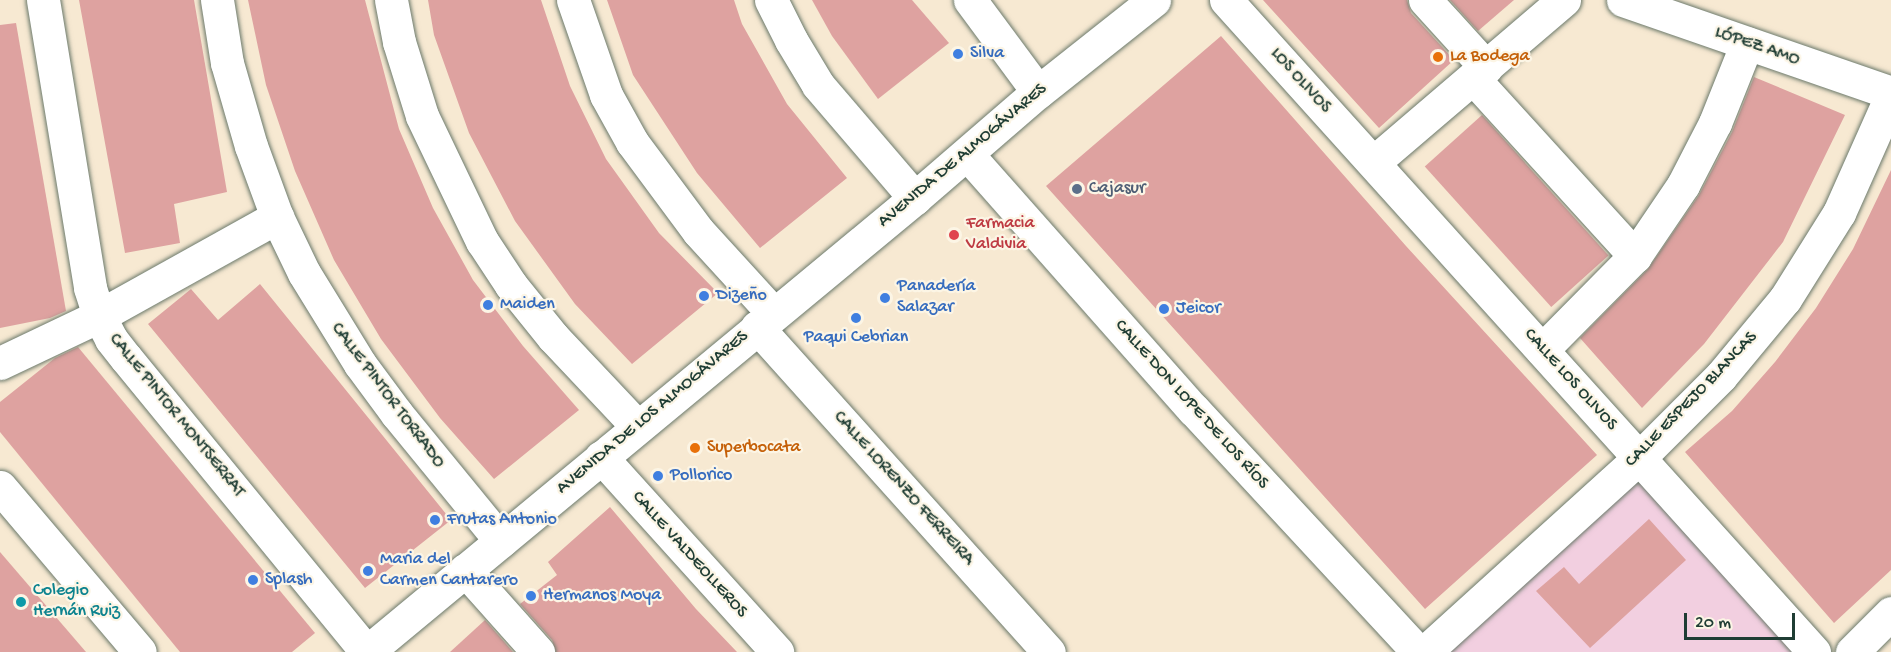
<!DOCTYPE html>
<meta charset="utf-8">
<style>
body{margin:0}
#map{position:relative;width:1891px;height:652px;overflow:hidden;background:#f7e9d2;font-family:"Gochi Hand",sans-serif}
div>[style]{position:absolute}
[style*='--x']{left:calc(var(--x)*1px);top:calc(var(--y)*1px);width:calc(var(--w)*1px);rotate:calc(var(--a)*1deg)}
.built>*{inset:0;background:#f2cfe0}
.building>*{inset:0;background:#dea2a0;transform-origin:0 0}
.roads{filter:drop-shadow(0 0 2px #6b796b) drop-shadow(0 0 2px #6b796b)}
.minor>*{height:33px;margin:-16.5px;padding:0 16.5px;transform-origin:16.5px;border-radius:16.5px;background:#fff}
.major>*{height:33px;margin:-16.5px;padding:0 16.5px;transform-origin:16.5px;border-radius:16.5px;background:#fff}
.dots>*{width:16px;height:16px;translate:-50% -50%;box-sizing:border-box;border:3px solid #fcf5e5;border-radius:50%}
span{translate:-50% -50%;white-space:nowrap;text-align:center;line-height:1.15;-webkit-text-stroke:4.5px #fcf5e5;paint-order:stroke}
.street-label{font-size:18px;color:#1f3d34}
.shop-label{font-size:18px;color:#366cbe}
.left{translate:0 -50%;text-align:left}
.food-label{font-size:18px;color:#c56008}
.service-label{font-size:18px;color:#4e5e75}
.health-label{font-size:18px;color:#be3a42}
.culture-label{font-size:18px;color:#0d838f}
.scale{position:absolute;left:1684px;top:613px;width:111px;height:27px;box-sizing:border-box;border:3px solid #1f3d34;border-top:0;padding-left:8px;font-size:18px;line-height:21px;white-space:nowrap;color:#1f3d34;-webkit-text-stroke:4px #fcf5e5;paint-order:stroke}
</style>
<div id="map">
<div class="built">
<i style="clip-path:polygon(1640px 473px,1802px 652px,1452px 652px,1448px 648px)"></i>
</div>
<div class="building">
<i style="clip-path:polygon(79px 0,194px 0,227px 192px,174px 204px,180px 243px,125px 253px)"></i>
<i style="clip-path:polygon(248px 0,365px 0,399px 129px,433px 208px,473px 280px,523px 346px,579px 410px,494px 479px,440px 418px,381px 339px,334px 260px,295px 171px,266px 85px)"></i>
<i style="clip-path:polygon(428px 0,541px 0,570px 86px,606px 159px,659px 233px,718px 293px,632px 364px,575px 304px,515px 221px,469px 133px,434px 35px)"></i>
<i style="clip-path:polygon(607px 0,734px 0,742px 24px,787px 104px,847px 178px,760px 248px,697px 173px,633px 75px)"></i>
<i style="clip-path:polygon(812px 0,912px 0,949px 43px,878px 99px,832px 36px)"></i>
<i style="clip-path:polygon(1263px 0,1407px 0,1411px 13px,1454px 60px,1379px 128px)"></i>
<i style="clip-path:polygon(1450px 0,1514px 0,1478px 31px)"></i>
<i style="clip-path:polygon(16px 23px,66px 311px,50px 318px,0 328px,0 25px)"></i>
<i style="clip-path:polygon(1221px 36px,1406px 246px,1597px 455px,1425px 609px,1046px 186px)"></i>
<i style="clip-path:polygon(1754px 77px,1845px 115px,1783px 242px,1704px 344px,1642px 408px,1580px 338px,1648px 269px,1699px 195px,1732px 132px)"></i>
<i style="left:1482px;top:115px;width:189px;height:77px;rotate:48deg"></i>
<i style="clip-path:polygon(1891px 170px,1891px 570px,1834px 623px,1685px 452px,1732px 411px,1775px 362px,1816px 308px,1853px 249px)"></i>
<i style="clip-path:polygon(260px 284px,451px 520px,365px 588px,148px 324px,191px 289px,218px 320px)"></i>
<i style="clip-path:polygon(78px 347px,315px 633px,292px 652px,180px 652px,0 432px,0 402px,55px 358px)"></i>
<i style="clip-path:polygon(610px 507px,696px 609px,737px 652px,556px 652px,552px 640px,520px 604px,557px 575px,548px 562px)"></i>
<i style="clip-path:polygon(1649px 519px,1686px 560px,1590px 648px,1536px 591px,1564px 567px,1579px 584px)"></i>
<i style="clip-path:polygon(0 552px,86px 652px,0 652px)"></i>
<i style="clip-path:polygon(485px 620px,513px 652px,450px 652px)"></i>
</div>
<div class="roads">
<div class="minor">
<i style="--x:43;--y:0;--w:292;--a:80.7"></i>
<i style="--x:90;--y:288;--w:29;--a:72"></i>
<i style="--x:99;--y:316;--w:26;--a:62"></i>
<i style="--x:111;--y:339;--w:24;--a:52"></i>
<i style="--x:126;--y:358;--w:380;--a:50.7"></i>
<i style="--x:217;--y:0;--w:64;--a:81"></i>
<i style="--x:227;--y:63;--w:86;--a:73.9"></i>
<i style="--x:251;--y:146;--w:76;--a:69.9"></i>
<i style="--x:277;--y:217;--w:62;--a:64.3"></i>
<i style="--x:304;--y:273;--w:107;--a:58.4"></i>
<i style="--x:360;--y:364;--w:62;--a:53.5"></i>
<i style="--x:397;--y:414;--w:164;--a:50.7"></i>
<i style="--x:391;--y:0;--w:43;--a:79.2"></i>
<i style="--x:399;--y:42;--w:77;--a:72.7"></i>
<i style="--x:422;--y:116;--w:139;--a:64.4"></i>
<i style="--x:482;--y:241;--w:53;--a:56.6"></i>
<i style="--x:511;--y:285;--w:67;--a:51.1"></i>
<i style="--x:553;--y:337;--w:122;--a:46.7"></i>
<i style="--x:573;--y:0;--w:101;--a:70.8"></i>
<i style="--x:606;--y:95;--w:54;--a:61"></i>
<i style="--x:632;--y:142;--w:111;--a:53.4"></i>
<i style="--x:698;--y:231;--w:111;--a:47.6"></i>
<i style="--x:771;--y:0;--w:45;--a:63.4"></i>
<i style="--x:791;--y:40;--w:52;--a:59"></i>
<i style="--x:818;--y:85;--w:149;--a:49.4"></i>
<i style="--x:970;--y:0;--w:114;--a:53.5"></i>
<i style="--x:1226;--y:0;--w:878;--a:47.95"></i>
<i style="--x:1425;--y:0;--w:91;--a:47.7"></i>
<i style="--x:1623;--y:0;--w:284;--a:19.1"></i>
<i style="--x:1473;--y:78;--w:241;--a:47.7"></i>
<i style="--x:967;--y:154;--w:341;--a:48.5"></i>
<i style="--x:1193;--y:409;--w:331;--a:47.2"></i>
<i style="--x:1374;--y:162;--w:250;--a:-40.5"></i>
<i style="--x:757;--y:327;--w:437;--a:48.1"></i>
<i style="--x:1542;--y:350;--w:132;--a:-45.3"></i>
<i style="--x:1635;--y:256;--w:86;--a:-55.9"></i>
<i style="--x:1683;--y:185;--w:70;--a:-62.7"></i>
<i style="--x:1715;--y:123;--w:86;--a:-68.2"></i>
<i style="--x:0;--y:363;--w:110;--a:-25.4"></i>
<i style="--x:99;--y:316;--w:204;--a:-29.1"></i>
<i style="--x:601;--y:457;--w:263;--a:47.9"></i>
<i style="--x:0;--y:487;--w:216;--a:49.7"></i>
<i style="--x:465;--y:570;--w:110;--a:48.3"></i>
<i style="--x:1425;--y:652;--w:289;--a:-42.2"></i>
<i style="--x:1639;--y:458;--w:116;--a:-45"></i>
<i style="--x:1721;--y:376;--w:100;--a:-50.3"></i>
<i style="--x:1785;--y:299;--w:102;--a:-57.9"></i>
<i style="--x:1839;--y:213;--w:128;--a:-66"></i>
<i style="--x:1852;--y:652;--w:55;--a:-45"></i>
</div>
<div class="major">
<i style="--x:367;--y:652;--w:712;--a:-39.64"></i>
<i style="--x:915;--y:198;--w:162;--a:-40.8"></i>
<i style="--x:1038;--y:92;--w:148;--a:-38.4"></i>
</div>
</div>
<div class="dots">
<i style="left:958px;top:54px;background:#3f7fe0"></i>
<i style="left:1438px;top:57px;background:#e8710a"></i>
<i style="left:1077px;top:189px;background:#5c6f8a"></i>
<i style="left:954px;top:235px;background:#e0444e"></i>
<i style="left:704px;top:296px;background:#3f7fe0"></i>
<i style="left:885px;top:298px;background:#3f7fe0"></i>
<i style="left:488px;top:305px;background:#3f7fe0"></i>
<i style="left:1164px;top:309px;background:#3f7fe0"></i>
<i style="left:856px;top:318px;background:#3f7fe0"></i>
<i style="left:695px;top:448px;background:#e8710a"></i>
<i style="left:658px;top:476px;background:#3f7fe0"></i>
<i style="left:435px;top:520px;background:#3f7fe0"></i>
<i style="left:368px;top:571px;background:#3f7fe0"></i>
<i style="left:253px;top:580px;background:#3f7fe0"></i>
<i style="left:531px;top:596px;background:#3f7fe0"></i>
<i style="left:21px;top:602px;background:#0f9aa8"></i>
</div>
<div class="street-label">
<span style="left:1757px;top:47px;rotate:19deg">LÓPEZ AMO</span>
<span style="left:1300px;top:81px;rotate:48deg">LOS OLIVOS</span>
<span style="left:963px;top:156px;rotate:-40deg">AVENIDA DE ALMOGÁVARES</span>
<span style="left:1570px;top:380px;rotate:48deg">CALLE LOS OLIVOS</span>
<span style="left:387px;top:396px;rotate:53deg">CALLE PINTOR TORRADO</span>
<span style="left:1692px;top:400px;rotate:-46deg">CALLE ESPEJO BLANCAS</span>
<span style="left:1191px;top:405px;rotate:48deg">CALLE DON LOPE DE LOS RÍOS</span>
<span style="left:653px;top:413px;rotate:-40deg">AVENIDA DE LOS ALMOGÁVARES</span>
<span style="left:176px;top:416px;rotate:51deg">CALLE PINTOR MONTSERRAT</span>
<span style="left:903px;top:489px;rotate:48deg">CALLE LORENZO FERREIRA</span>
<span style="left:689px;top:555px;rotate:48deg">CALLE VALDEOLLEROS</span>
</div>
<div class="shop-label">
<span class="left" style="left:970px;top:54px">Silva</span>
<span class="left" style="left:897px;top:298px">Panadería<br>Salazar</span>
<span class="left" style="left:716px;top:296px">Dizeño</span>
<span class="left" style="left:500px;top:305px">Maiden</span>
<span class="left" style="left:1176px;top:309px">Jeicor</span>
<span style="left:856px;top:338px">Paqui Cebrian</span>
<span class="left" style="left:670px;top:476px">Pollorico</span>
<span class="left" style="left:447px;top:520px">Frutas Antonio</span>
<span class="left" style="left:380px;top:571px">Maria del<br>Carmen Cantarero</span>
<span class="left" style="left:265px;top:580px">Splash</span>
<span class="left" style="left:543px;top:596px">Hermanos Moya</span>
</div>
<div class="food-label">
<span class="left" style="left:1450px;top:57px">La Bodega</span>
<span class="left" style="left:707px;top:448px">Superbocata</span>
</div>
<div class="service-label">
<span class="left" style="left:1089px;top:189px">Cajasur</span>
</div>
<div class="health-label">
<span class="left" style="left:966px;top:235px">Farmacia<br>Valdivia</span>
</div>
<div class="culture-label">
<span class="left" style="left:33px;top:602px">Colegio<br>Hernán Ruiz</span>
</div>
<div class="scale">20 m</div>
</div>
